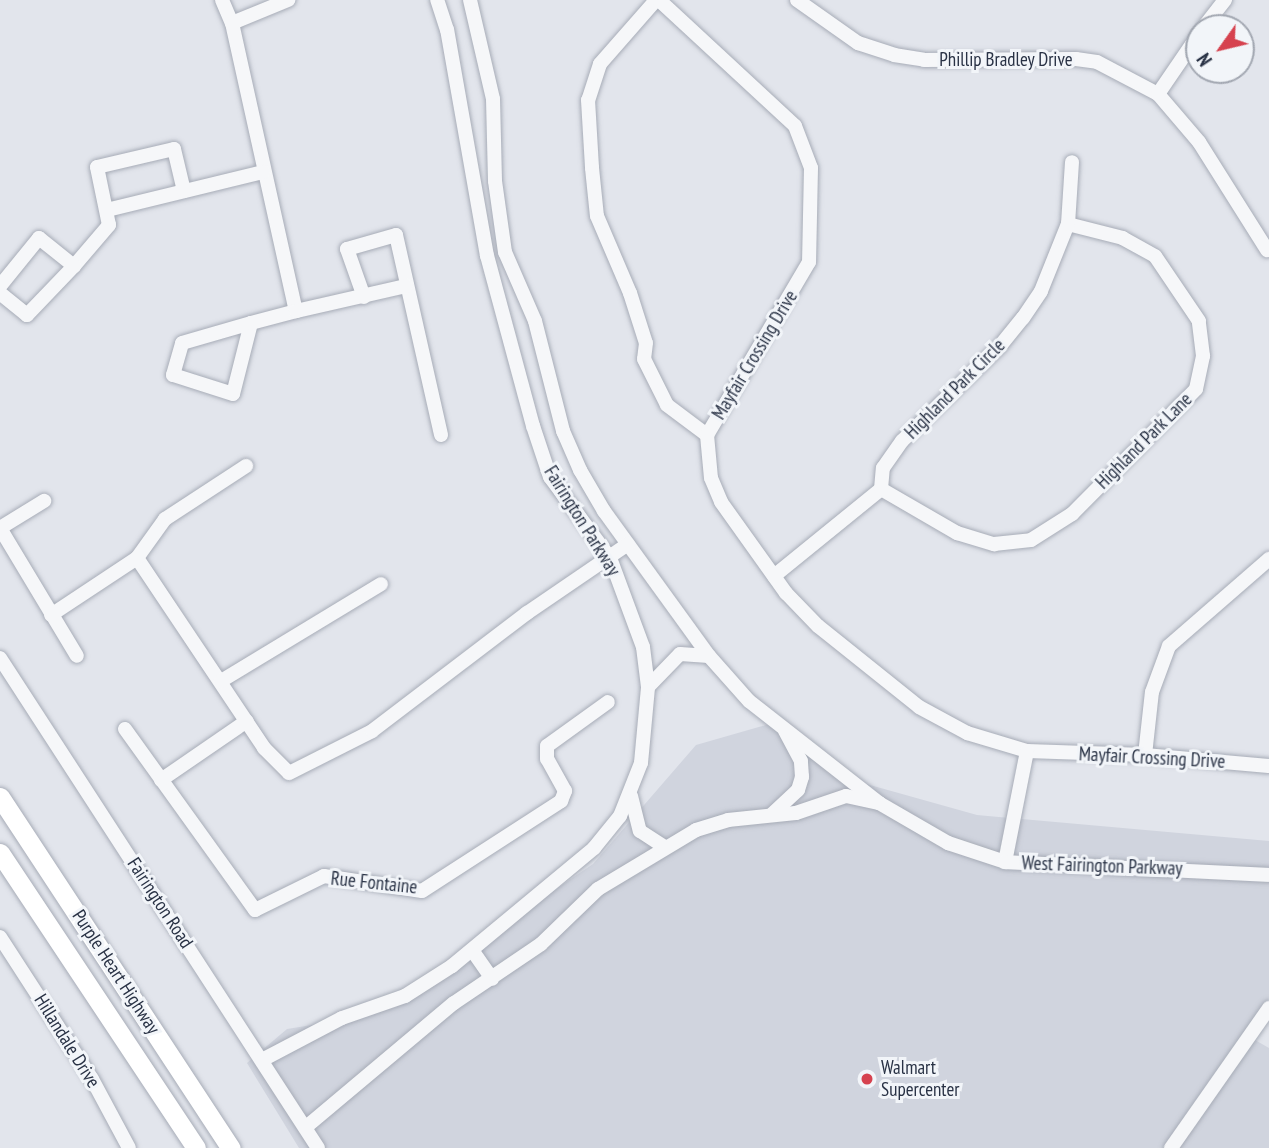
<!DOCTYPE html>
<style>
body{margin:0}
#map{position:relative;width:1269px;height:1148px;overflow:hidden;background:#e2e5ec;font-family:"PT Sans Narrow",sans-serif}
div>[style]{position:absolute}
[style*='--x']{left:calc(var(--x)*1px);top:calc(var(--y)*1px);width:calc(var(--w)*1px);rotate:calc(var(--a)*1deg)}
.built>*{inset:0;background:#d0d4de}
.roads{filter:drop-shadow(0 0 2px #a7acb7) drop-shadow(0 0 2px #a7acb7)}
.minor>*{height:14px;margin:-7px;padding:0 7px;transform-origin:7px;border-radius:7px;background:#f6f7f9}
.highway>*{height:19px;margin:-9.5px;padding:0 9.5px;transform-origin:9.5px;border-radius:9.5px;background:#fff}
.dots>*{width:19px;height:19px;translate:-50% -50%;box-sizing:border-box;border:4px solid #f2f5f9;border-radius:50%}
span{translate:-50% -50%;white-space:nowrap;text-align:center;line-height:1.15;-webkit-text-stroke:6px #f2f5f9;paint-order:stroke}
.street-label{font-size:19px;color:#293245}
.poi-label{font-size:19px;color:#293245}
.left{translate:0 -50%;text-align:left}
.north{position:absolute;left:1185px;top:14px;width:70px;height:70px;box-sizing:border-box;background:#f2f5f9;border:2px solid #a2a7b1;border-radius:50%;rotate:236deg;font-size:19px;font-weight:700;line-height:28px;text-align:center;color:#293245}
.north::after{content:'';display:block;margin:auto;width:24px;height:32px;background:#d6424f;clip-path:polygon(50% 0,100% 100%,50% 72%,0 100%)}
</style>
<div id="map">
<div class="built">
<i style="clip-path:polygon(780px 721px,845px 778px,977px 815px,1269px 841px,1269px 998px,1255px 1040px,1269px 1048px,1269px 1148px,299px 1148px,247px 1063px,287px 1029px,369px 1016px,593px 864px,696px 745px)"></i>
</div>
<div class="roads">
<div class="minor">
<i style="--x:222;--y:0;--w:25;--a:67"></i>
<i style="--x:232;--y:23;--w:295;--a:77.5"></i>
<i style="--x:470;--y:0;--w:102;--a:76.9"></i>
<i style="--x:493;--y:99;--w:82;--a:88.6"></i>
<i style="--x:495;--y:181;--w:72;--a:82"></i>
<i style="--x:505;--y:252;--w:75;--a:66.5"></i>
<i style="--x:535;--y:321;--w:114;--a:75.7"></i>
<i style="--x:563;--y:431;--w:43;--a:66.4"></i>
<i style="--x:580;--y:470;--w:48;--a:59.7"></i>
<i style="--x:604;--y:511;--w:179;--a:54.1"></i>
<i style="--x:709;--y:656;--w:60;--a:48.4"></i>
<i style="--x:749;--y:701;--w:165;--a:38.1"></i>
<i style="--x:656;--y:0;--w:85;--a:131.2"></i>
<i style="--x:600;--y:64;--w:38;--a:108"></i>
<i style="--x:588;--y:100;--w:68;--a:86.6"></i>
<i style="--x:592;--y:168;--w:48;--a:84.1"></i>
<i style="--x:597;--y:216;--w:84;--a:66.8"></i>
<i style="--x:630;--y:293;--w:52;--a:72.3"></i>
<i style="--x:646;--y:343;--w:16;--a:97"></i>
<i style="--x:644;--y:359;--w:51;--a:63.4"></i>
<i style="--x:667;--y:405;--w:50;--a:36.9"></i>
<i style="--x:659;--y:0;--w:185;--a:42.8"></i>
<i style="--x:795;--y:126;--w:45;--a:69.1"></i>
<i style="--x:811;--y:168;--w:94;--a:91.2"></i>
<i style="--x:809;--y:262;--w:201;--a:120.5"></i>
<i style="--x:707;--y:435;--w:43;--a:84.7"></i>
<i style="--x:711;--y:478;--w:26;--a:67"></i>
<i style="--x:721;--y:502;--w:112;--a:54.5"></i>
<i style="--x:786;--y:593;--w:46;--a:45.9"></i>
<i style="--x:818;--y:626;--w:129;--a:38.7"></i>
<i style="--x:919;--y:707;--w:55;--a:28.4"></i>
<i style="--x:967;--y:733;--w:63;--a:16.7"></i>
<i style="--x:1027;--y:751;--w:118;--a:1.9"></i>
<i style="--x:1145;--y:755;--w:124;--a:5.1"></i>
<i style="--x:797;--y:0;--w:75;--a:35.2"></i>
<i style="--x:858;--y:43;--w:38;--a:18"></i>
<i style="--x:894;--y:55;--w:30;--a:9"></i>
<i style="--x:924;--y:60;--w:152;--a:-0.4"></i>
<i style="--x:1076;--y:59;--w:21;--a:8"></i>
<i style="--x:1097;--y:62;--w:69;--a:27.7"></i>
<i style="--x:1158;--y:94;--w:63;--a:49.5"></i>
<i style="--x:1199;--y:142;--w:128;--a:57.8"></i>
<i style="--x:232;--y:23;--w:61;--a:-22.3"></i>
<i style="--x:1203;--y:28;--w:36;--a:-52"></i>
<i style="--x:1158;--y:94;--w:73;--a:-55.7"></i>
<i style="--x:107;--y:210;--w:161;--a:-13.7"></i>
<i style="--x:74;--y:266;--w:54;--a:-49.5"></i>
<i style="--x:109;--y:225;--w:59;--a:-101.7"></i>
<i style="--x:97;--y:167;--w:79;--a:-13.2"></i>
<i style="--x:174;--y:149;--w:43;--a:76.6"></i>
<i style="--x:0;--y:286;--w:62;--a:-50.9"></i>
<i style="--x:39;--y:238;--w:45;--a:38.7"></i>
<i style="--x:74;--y:266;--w:68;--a:133.8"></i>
<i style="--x:27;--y:315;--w:35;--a:-141"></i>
<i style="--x:364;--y:297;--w:51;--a:-109.5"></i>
<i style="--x:347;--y:249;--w:51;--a:-15.9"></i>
<i style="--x:396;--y:235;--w:205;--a:77.3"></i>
<i style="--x:251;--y:323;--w:73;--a:104.2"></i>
<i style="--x:233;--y:394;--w:63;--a:-162.4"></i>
<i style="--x:173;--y:375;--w:33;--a:-74"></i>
<i style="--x:182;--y:343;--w:72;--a:-16.2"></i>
<i style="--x:251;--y:323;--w:47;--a:-14.9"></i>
<i style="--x:296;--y:311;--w:113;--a:-12.8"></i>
<i style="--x:881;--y:489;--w:88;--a:30.1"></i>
<i style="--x:957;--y:533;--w:39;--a:17"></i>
<i style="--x:994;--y:544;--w:37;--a:-6"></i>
<i style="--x:1031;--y:540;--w:49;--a:-32.4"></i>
<i style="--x:1072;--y:514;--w:176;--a:-45.2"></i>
<i style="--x:1196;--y:389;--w:34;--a:-78"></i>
<i style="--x:1203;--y:356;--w:35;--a:-97"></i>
<i style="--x:1199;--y:321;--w:78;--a:-124.1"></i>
<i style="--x:1155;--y:256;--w:37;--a:-151"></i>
<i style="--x:1123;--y:238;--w:57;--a:-165.7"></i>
<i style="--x:0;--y:528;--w:149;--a:59"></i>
<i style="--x:0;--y:528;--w:52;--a:-31.5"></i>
<i style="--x:137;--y:558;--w:229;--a:56.2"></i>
<i style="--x:264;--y:748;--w:35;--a:45"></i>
<i style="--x:289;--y:773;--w:93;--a:-26.8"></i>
<i style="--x:372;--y:731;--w:195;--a:-37.3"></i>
<i style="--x:527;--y:613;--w:122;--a:-34.3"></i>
<i style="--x:774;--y:576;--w:138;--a:-39.1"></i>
<i style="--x:881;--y:489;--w:21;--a:-85"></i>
<i style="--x:883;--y:468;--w:33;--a:-55"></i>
<i style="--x:902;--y:441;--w:136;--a:-44.1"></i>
<i style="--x:1000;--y:346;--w:36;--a:-51"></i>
<i style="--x:1023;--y:318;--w:32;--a:-56"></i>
<i style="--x:1041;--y:291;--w:72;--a:-68.1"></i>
<i style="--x:1068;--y:224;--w:62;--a:-86.3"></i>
<i style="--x:51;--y:615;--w:103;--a:-33.5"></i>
<i style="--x:137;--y:558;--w:48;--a:-54.3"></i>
<i style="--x:165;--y:519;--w:97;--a:-33.2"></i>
<i style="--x:0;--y:658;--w:584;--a:57.02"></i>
<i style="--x:221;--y:681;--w:187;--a:-31.2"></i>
<i style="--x:648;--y:687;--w:46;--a:-45.9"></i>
<i style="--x:680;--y:654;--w:29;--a:4"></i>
<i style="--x:125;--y:729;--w:223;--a:54.3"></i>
<i style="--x:255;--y:910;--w:77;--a:-26.2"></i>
<i style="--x:324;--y:876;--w:99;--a:8.7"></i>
<i style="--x:422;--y:891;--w:166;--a:-32.9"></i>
<i style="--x:561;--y:801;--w:11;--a:-68"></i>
<i style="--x:565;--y:791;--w:37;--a:-119"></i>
<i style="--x:547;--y:759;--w:13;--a:-90"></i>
<i style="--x:547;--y:746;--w:75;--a:-35.8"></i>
<i style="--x:1145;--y:755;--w:63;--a:-83.7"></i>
<i style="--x:1152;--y:692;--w:49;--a:-69.7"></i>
<i style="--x:1169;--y:646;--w:133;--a:-41"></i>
<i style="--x:161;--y:780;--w:104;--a:-34.5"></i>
<i style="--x:631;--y:796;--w:36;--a:76"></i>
<i style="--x:640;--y:831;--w:30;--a:33"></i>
<i style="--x:771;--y:815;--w:37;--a:-43"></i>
<i style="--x:798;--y:790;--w:14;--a:-73"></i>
<i style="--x:802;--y:777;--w:16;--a:-94"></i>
<i style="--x:801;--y:761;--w:34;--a:-118"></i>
<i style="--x:1005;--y:862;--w:113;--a:-78.8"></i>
<i style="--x:0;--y:937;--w:169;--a:57.1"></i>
<i style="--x:92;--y:1079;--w:78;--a:61.8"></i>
<i style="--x:472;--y:950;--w:35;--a:55"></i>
<i style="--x:262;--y:1060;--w:90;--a:-27.7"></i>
<i style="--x:342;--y:1018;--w:67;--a:-19.2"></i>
<i style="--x:405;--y:996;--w:56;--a:-32.6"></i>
<i style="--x:452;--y:966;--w:185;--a:-39.7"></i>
<i style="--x:594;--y:848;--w:41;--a:-50.9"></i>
<i style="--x:620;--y:816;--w:57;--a:-68.4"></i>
<i style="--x:641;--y:763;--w:76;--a:-84.7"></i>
<i style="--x:648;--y:687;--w:40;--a:-97.1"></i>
<i style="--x:643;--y:647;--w:95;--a:-110.3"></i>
<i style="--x:610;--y:558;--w:101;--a:-126.5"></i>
<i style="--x:550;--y:477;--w:54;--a:-108.4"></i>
<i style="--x:533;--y:426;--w:176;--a:-105.1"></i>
<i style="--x:487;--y:256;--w:230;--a:-100"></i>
<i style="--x:447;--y:30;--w:32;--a:-108"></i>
<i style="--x:306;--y:1127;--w:193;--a:-40"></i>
<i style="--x:454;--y:1003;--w:105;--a:-34.1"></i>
<i style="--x:541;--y:944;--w:79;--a:-44"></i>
<i style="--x:598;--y:889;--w:114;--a:-31"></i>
<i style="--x:696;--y:830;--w:34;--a:-17"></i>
<i style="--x:728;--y:820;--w:68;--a:-5.9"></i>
<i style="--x:796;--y:813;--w:53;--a:-18.8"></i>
<i style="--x:846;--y:796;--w:34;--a:12"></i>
<i style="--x:879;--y:803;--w:80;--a:30.1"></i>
<i style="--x:948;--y:843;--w:60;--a:18.4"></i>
<i style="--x:1005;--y:862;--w:264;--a:2.8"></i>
<i style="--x:1171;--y:1148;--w:171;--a:-55"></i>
</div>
<div class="highway">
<i style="--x:0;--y:797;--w:420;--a:56.7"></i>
<i style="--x:0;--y:853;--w:354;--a:56.4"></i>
</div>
</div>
<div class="dots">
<i style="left:867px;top:1079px;background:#d6424f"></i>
</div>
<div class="street-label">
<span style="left:1006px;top:60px">Phillip Bradley Drive</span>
<span style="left:755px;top:355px;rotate:-59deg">Mayfair Crossing Drive</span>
<span style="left:955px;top:389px;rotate:-45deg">Highland Park Circle</span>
<span style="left:1144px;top:441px;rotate:-45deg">Highland Park Lane</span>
<span style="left:582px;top:521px;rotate:58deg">Fairington Parkway</span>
<span style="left:1152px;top:758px;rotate:3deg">Mayfair Crossing Drive</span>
<span style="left:1102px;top:866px;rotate:2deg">West Fairington Parkway</span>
<span style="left:374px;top:883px;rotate:6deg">Rue Fontaine</span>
<span style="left:160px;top:903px;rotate:57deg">Fairington Road</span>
<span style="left:116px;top:972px;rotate:57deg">Purple Heart Highway</span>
<span style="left:67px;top:1041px;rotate:58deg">Hillandale Drive</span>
</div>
<div class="poi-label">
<span class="left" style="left:881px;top:1079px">Walmart<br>Supercenter</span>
</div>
<div class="north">N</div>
</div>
